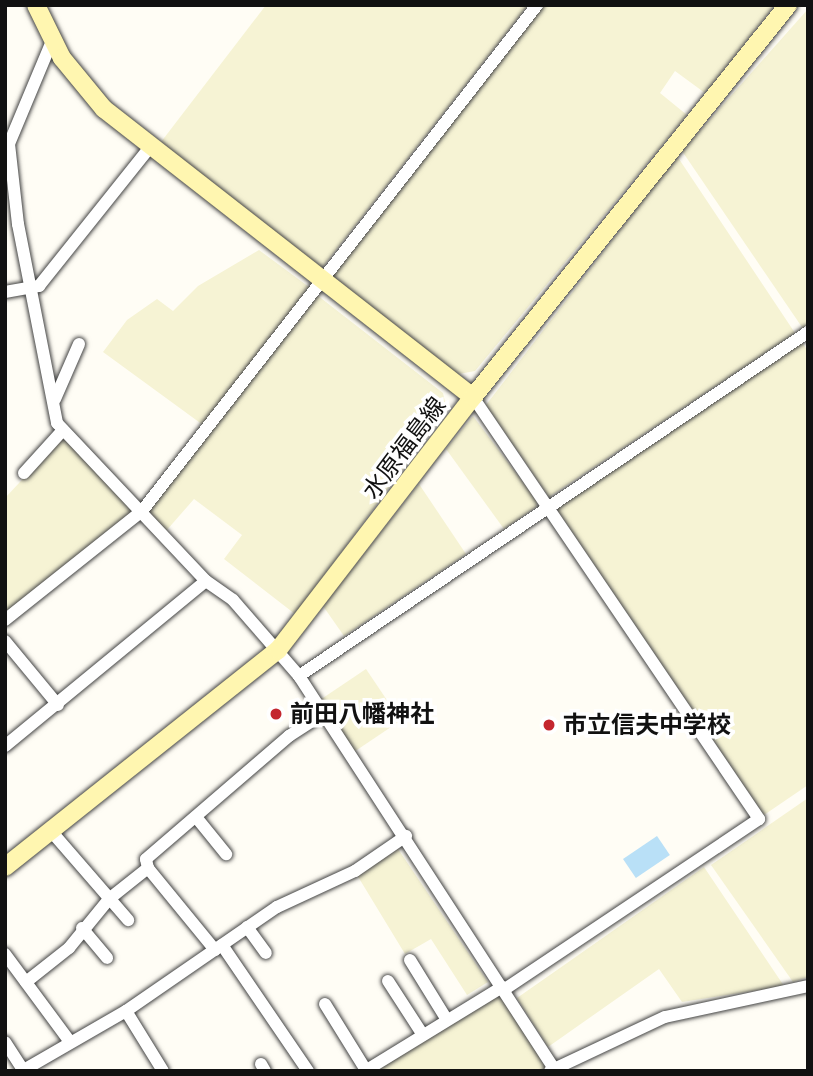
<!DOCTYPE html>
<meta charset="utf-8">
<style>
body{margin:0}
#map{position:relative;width:813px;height:1076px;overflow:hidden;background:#fffdf5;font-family:"Source Serif 4","Noto Sans JP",serif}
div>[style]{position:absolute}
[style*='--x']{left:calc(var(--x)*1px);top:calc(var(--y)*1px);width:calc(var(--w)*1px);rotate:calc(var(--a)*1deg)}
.farmland>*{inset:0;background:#f6f3d4;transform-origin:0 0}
.water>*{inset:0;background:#b9e0f7;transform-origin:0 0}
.roads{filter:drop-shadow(0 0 2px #444) drop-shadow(0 0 2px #444)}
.street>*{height:12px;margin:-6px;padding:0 6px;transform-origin:6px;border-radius:6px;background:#fff}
.secondary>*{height:18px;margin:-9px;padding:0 9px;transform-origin:9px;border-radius:9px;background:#fff6b0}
.dots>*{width:19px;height:19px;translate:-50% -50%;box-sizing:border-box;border:4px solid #fff;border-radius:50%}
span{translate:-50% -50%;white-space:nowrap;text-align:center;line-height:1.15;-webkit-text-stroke:7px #fff;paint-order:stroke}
.street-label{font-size:24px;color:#111}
.poi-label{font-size:24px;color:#111;font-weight:700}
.left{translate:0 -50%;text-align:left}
.frame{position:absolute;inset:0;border:7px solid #111;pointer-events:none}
</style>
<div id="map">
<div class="farmland">
<i style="clip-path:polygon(266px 5px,528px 5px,321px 269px,161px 142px)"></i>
<i style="clip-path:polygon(542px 5px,775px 5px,705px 93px,675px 71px,660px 93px,687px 115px,475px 371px,453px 375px,328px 278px)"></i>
<i style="clip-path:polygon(808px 9px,808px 336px,682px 151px)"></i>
<i style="clip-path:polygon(677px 156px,795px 333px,549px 497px,486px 405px)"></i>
<i style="clip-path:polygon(259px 250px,309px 287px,203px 425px,103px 352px,127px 320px,157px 299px,173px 311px,198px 286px)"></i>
<i style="clip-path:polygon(317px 295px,443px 393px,447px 410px,295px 614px,224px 559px,242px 535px,194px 499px,166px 531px,148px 510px)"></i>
<i style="clip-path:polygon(801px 341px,808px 351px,808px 785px,764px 815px,556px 508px)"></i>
<i style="clip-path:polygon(473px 416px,537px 501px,536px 507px,504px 529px,446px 449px)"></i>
<i style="clip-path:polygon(63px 436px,134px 510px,5px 616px,5px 498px)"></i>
<i style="clip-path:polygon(419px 484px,466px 554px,344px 636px,323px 606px)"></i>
<i style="left:366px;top:669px;width:62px;height:56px;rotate:56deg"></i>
<i style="clip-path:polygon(808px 798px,808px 977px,793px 982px,711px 865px)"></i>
<i style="clip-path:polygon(398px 849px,488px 982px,467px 995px,431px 939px,405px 954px,357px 875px)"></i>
<i style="clip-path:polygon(704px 867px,784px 986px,682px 1002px,659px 969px,548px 1047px,517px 998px)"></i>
<i style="clip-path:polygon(499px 992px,546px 1068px,541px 1071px,369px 1071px)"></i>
</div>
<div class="water">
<i style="left:657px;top:836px;width:23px;height:41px;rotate:56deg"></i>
</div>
<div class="roads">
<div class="street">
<i style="--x:52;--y:41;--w:112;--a:112.7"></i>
<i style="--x:9;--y:144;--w:81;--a:83.6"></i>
<i style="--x:18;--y:224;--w:203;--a:78.9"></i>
<i style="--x:57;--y:423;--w:217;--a:46.7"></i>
<i style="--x:206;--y:581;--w:33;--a:35"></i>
<i style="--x:233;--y:600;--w:101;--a:49"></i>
<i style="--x:299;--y:676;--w:471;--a:57"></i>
<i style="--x:5;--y:292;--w:35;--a:-10"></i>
<i style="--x:39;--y:286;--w:178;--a:-51.4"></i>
<i style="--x:473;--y:397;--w:510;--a:55.87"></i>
<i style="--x:759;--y:819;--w:307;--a:146.2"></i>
<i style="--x:55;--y:399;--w:60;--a:-66.4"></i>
<i style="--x:24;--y:473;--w:58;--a:-47.8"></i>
<i style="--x:5;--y:620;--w:175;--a:-38.5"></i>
<i style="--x:142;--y:511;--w:642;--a:-52.02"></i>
<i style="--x:5;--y:641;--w:83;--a:50.4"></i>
<i style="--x:299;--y:676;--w:614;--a:-34.05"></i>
<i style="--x:5;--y:746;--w:260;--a:-39.4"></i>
<i style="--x:196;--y:817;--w:48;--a:51"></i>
<i style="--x:51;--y:831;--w:118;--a:49.1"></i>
<i style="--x:247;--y:927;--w:32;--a:54"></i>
<i style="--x:82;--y:928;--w:39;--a:50"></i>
<i style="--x:222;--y:945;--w:153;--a:55.7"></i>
<i style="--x:215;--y:950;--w:106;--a:-129.3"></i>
<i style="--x:148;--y:868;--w:9;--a:-103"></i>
<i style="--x:146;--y:859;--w:189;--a:-40.7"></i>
<i style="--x:289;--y:736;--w:40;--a:-32.9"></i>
<i style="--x:5;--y:954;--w:109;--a:53.5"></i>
<i style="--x:410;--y:960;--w:70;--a:58.3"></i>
<i style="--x:388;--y:981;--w:64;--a:57.1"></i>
<i style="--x:26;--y:982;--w:55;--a:-38.3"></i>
<i style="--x:69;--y:948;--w:63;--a:-50.8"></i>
<i style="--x:109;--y:899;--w:50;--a:-38.5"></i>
<i style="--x:325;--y:1004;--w:78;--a:58.2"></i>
<i style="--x:126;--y:1011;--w:70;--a:58.3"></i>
<i style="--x:5;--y:1042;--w:33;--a:57"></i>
<i style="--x:261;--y:1064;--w:8;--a:60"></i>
<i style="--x:22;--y:1071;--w:120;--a:-30"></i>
<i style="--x:126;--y:1011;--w:183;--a:-34.6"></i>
<i style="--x:277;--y:907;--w:86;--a:-24.8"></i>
<i style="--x:355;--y:871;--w:62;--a:-34.5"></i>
<i style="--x:365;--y:1071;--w:161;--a:-31.5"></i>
<i style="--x:550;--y:1071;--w:127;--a:-25.2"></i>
<i style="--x:665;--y:1017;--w:146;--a:-12.2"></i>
</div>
<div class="secondary">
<i style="--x:36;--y:5;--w:59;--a:63.9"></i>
<i style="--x:62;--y:58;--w:66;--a:50.5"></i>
<i style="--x:104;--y:109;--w:468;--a:38"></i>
<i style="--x:5;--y:867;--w:349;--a:-38.5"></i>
<i style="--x:278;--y:650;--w:319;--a:-52.4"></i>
<i style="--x:473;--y:397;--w:503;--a:-51.22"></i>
</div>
</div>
<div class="dots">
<i style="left:276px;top:714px;background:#c4262e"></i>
<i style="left:549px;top:725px;background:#c4262e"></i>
</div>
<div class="street-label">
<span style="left:404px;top:448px;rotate:-53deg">水原福島線</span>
</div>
<div class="poi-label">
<span class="left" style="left:290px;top:714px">前田八幡神社</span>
<span class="left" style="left:563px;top:725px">市立信夫中学校</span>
</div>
<div class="frame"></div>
</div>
